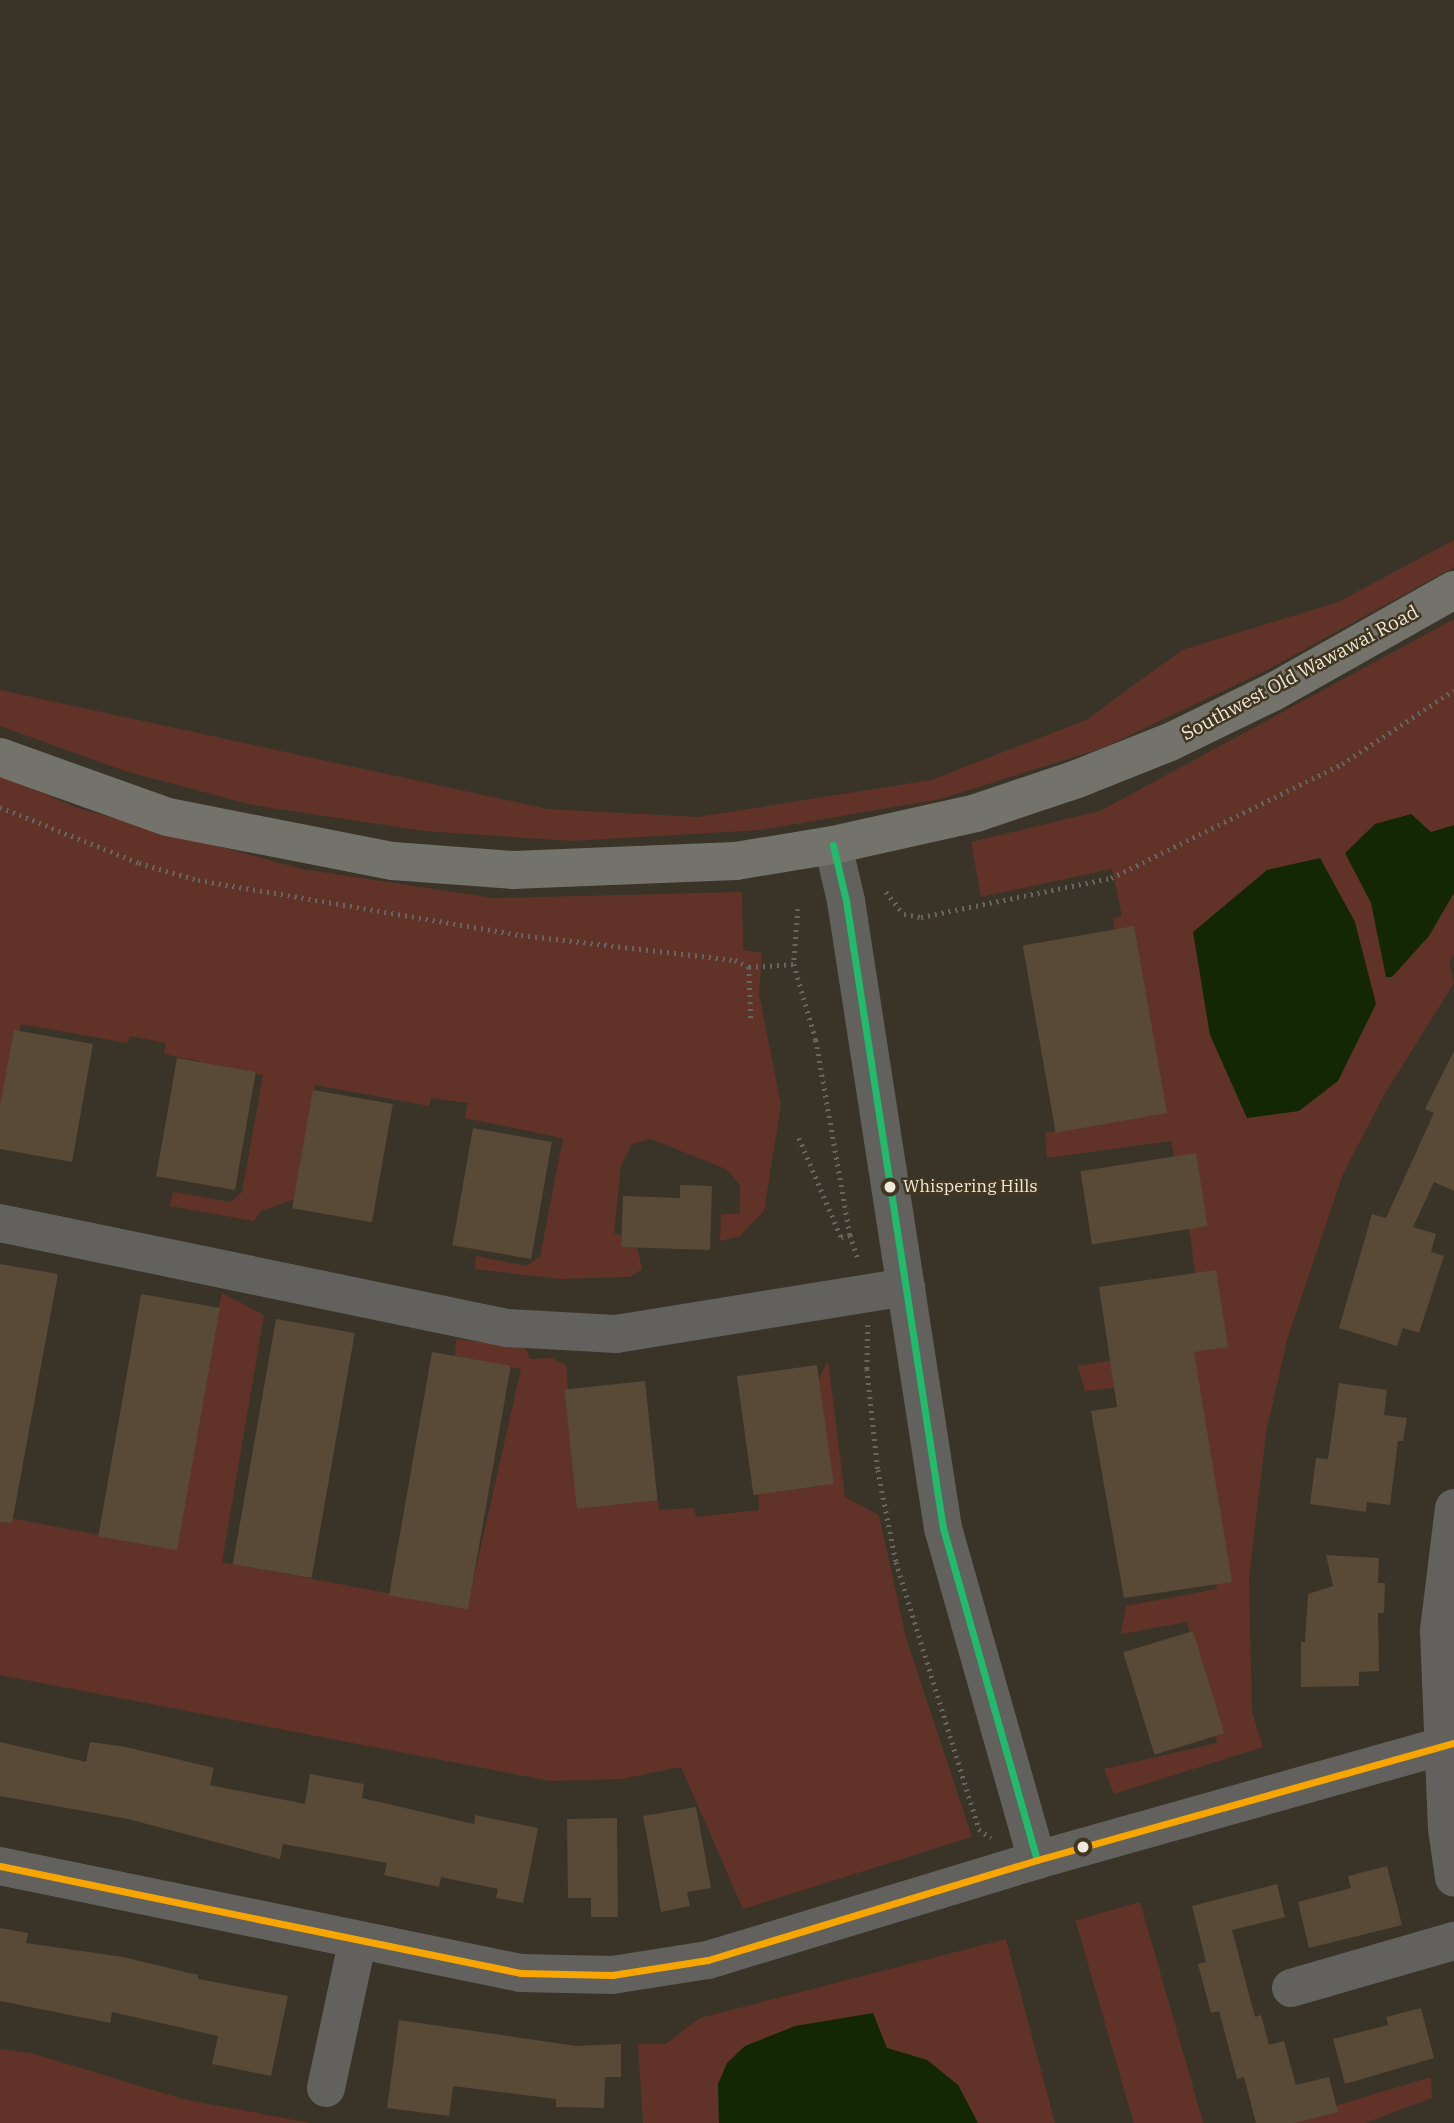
<!DOCTYPE html>
<style>
body{margin:0}
#map{position:relative;width:1454px;height:2123px;overflow:hidden;background:#393328;font-family:"IBM Plex Serif",serif}
div>[style]{position:absolute}
[style*='--x']{left:calc(var(--x)*1px);top:calc(var(--y)*1px);width:calc(var(--w)*1px);rotate:calc(var(--a)*1deg)}
.green>*{inset:0;background:#613328;transform-origin:0 0}
.water>*{inset:0;background:#142704}
.building>*{inset:0;background:#594a38;transform-origin:0 0}
.path>*{height:4.5px;margin-top:-2.25px;transform-origin:0;background:repeating-linear-gradient(90deg,#67655f 0 2px,transparent 0 7px)}
.minor>*{height:38px;margin:-19px;padding:0 19px;transform-origin:19px;border-radius:19px;background:#62615d}
.major>*{height:38px;margin:-19px;padding:0 19px;transform-origin:19px;border-radius:19px;background:#73726b}
.bus-1>*{height:7px;margin:-3.5px;padding:0 3.5px;transform-origin:3.5px;border-radius:3.5px;background:#20bc6c}
.bus-2>*{height:7px;margin:-3.5px;padding:0 3.5px;transform-origin:3.5px;border-radius:3.5px;background:#f7a600}
.dots>*{width:19px;height:19px;translate:-50% -50%;box-sizing:border-box;border:4px solid #413620;border-radius:50%}
span{translate:-50% -50%;white-space:nowrap;text-align:center;line-height:1.15;-webkit-text-stroke:5px #413620;paint-order:stroke}
.bus-label{font-size:17px;color:#f0e9dc}
.left{translate:0 -50%;text-align:left}
.street-label{font-size:19px;color:#f0e9dc}
</style>
<div id="map">
<div class="green">
<i style="clip-path:polygon(1454px 540px,1454px 567px,1267px 670px,1103px 748px,940px 799px,761px 830px,572px 841px,424px 831px,252px 805px,125px 771px,0 726px,0 690px,548px 809px,698px 817px,931px 780px,1086px 720px,1182px 650px,1338px 602px)"></i>
<i style="clip-path:polygon(1454px 619px,1454px 955px,1449px 962px,1454px 983px,1384px 1095px,1343px 1174px,1287px 1340px,1266px 1433px,1249px 1578px,1252px 1712px,1263px 1747px,1114px 1794px,1104px 1769px,1217px 1743px,1187px 1622px,1121px 1634px,1126px 1606px,1217px 1589px,1189px 1380px,1085px 1391px,1078px 1366px,1204px 1344px,1191px 1241px,1171px 1141px,1047px 1158px,1045px 1133px,1148px 1111px,1113px 918px,1122px 916px,1112px 869px,981px 897px,971px 842px,1100px 811px)"></i>
<i style="clip-path:polygon(0 774px,80px 809px,302px 869px,493px 898px,742px 892px,743px 950px,762px 953px,759px 994px,781px 1105px,764px 1211px,740px 1236px,720px 1241px,721px 1214px,740px 1214px,740px 1185px,726px 1169px,651px 1139px,632px 1144px,621px 1166px,614px 1233px,621px 1236px,621px 1247px,637px 1247px,642px 1269px,630px 1277px,560px 1279px,475px 1269px,476px 1256px,526px 1266px,540px 1257px,563px 1138px,465px 1118px,468px 1103px,431px 1098px,429px 1106px,315px 1085px,298px 1198px,261px 1211px,254px 1221px,170px 1206px,173px 1192px,231px 1202px,242px 1192px,263px 1075px,164px 1054px,166px 1043px,130px 1036px,127px 1043px,21px 1024px,0 1142px)"></i>
<i style="clip-path:polygon(222px 1293px,264px 1315px,222px 1562px,467px 1608px,521px 1369px,455px 1356px,456px 1339px,525px 1348px,530px 1359px,552px 1358px,566px 1365px,578px 1508px,658px 1500px,659px 1510px,694px 1508px,696px 1517px,759px 1510px,758px 1493px,821px 1486px,831px 1474px,819px 1379px,828px 1360px,845px 1497px,879px 1515px,906px 1638px,972px 1837px,743px 1909px,681px 1767px,622px 1779px,550px 1781px,0 1675px,0 1516px,167px 1548px)"></i>
<i style="left:1140px;top:1902px;width:230px;height:67px;rotate:74deg"></i>
<i style="clip-path:polygon(1006px 1939px,1055px 2123px,978px 2123px,958px 2085px,927px 2060px,887px 2048px,718px 2083px,719px 2123px,643px 2123px,638px 2044px,666px 2044px,700px 2018px)"></i>
<i style="clip-path:polygon(0 2049px,31px 2053px,183px 2099px,310px 2123px,0 2123px)"></i>
<i style="clip-path:polygon(1431px 2077px,1432px 2098px,1365px 2123px,1278px 2123px)"></i>
</div>
<div class="water">
<i style="clip-path:polygon(1411px 814px,1431px 832px,1454px 825px,1454px 893px,1429px 936px,1392px 977px,1386px 977px,1371px 903px,1345px 853px,1375px 824px)"></i>
<i style="clip-path:polygon(1320px 858px,1355px 922px,1376px 1004px,1338px 1081px,1299px 1111px,1247px 1118px,1210px 1035px,1193px 932px,1267px 870px)"></i>
<i style="clip-path:polygon(873px 2013px,887px 2048px,927px 2060px,958px 2085px,978px 2123px,719px 2123px,718px 2084px,727px 2063px,745px 2046px,795px 2026px)"></i>
</div>
<div class="building">
<i style="left:1134px;top:926px;width:190px;height:113px;rotate:80deg"></i>
<i style="clip-path:polygon(14px 1030px,93px 1044px,72px 1162px,0 1149px,0 1107px)"></i>
<i style="clip-path:polygon(1454px 1051px,1454px 1191px,1434px 1182px,1413px 1227px,1436px 1234px,1431px 1252px,1444px 1256px,1419px 1333px,1403px 1328px,1397px 1346px,1339px 1328px,1372px 1214px,1386px 1218px,1434px 1113px,1425px 1109px)"></i>
<i style="left:177px;top:1058px;width:80px;height:120px;rotate:10deg"></i>
<i style="left:313px;top:1090px;width:81px;height:120px;rotate:10deg"></i>
<i style="left:473px;top:1128px;width:80px;height:119px;rotate:10deg"></i>
<i style="left:1196px;top:1153px;width:74px;height:117px;rotate:81deg"></i>
<i style="clip-path:polygon(680px 1185px,712px 1186px,710px 1250px,621px 1247px,623px 1196px,680px 1198px)"></i>
<i style="clip-path:polygon(0 1264px,58px 1274px,12px 1523px,0 1522px)"></i>
<i style="clip-path:polygon(1216px 1270px,1228px 1347px,1194px 1352px,1232px 1582px,1124px 1598px,1091px 1411px,1117px 1407px,1099px 1287px)"></i>
<i style="left:141px;top:1294px;width:80px;height:246px;rotate:10deg"></i>
<i style="left:276px;top:1319px;width:80px;height:249px;rotate:10deg"></i>
<i style="left:432px;top:1352px;width:80px;height:247px;rotate:10deg"></i>
<i style="left:817px;top:1365px;width:120px;height:81px;rotate:82deg"></i>
<i style="left:645px;top:1381px;width:120px;height:81px;rotate:84deg"></i>
<i style="clip-path:polygon(1339px 1383px,1387px 1390px,1384px 1415px,1407px 1418px,1403px 1441px,1398px 1441px,1390px 1505px,1367px 1502px,1366px 1512px,1310px 1504px,1316px 1458px,1328px 1459px)"></i>
<i style="clip-path:polygon(1326px 1555px,1379px 1558px,1378px 1583px,1385px 1583px,1384px 1613px,1378px 1613px,1379px 1671px,1359px 1672px,1359px 1686px,1301px 1687px,1301px 1642px,1305px 1642px,1308px 1594px,1333px 1586px)"></i>
<i style="left:1193px;top:1631px;width:107px;height:73px;rotate:73deg"></i>
<i style="clip-path:polygon(0 1742px,86px 1762px,90px 1742px,126px 1747px,214px 1768px,210px 1785px,305px 1804px,310px 1774px,364px 1784px,362px 1798px,474px 1824px,475px 1815px,538px 1828px,523px 1903px,496px 1898px,498px 1889px,441px 1877px,439px 1887px,384px 1875px,387px 1863px,283px 1844px,280px 1859px,128px 1819px,0 1796px)"></i>
<i style="clip-path:polygon(696px 1807px,711px 1888px,687px 1892px,690px 1906px,661px 1912px,643px 1816px)"></i>
<i style="clip-path:polygon(617px 1818px,618px 1917px,591px 1917px,591px 1898px,568px 1898px,567px 1819px)"></i>
<i style="clip-path:polygon(1387px 1866px,1402px 1925px,1309px 1948px,1298px 1902px,1351px 1888px,1348px 1876px)"></i>
<i style="clip-path:polygon(1277px 1884px,1285px 1917px,1232px 1930px,1255px 2017px,1261px 2015px,1269px 2045px,1284px 2041px,1296px 2085px,1329px 2077px,1338px 2112px,1294px 2123px,1256px 2123px,1244px 2077px,1237px 2079px,1219px 2011px,1211px 2013px,1198px 1964px,1206px 1962px,1192px 1906px)"></i>
<i style="clip-path:polygon(0 1928px,28px 1933px,26px 1943px,123px 1957px,198px 1975px,198px 1979px,288px 1996px,271px 2076px,212px 2064px,218px 2036px,112px 2012px,110px 2023px,0 2001px)"></i>
<i style="clip-path:polygon(1421px 2008px,1434px 2058px,1345px 2084px,1333px 2039px,1388px 2025px,1386px 2017px)"></i>
<i style="clip-path:polygon(399px 2020px,576px 2046px,621px 2044px,621px 2077px,605px 2077px,604px 2108px,556px 2107px,556px 2099px,453px 2086px,449px 2116px,387px 2108px)"></i>
</div>
<div class="path">
<i style="--x:0;--y:807;--w:150;--a:21.9"></i>
<i style="--x:139;--y:863;--w:61;--a:16.1"></i>
<i style="--x:198;--y:880;--w:328;--a:9.7"></i>
<i style="--x:521;--y:935;--w:215;--a:6.7"></i>
<i style="--x:735;--y:960;--w:16;--a:27"></i>
<i style="--x:749;--y:967;--w:45;--a:-3.8"></i>
<i style="--x:886;--y:892;--w:28;--a:51"></i>
<i style="--x:904;--y:914;--w:17;--a:10"></i>
<i style="--x:921;--y:917;--w:194;--a:-11.6"></i>
<i style="--x:1111;--y:878;--w:258;--a:-26.3"></i>
<i style="--x:1342;--y:764;--w:134;--a:-33.5"></i>
<i style="--x:798;--y:909;--w:55;--a:94.2"></i>
<i style="--x:794;--y:964;--w:79;--a:73.9"></i>
<i style="--x:816;--y:1040;--w:198;--a:80.1"></i>
<i style="--x:749;--y:967;--w:55;--a:87.9"></i>
<i style="--x:799;--y:1138;--w:108;--a:67"></i>
<i style="--x:841;--y:1237;--w:9;--a:-13"></i>
<i style="--x:850;--y:1235;--w:28;--a:71"></i>
<i style="--x:868;--y:1325;--w:44;--a:91.3"></i>
<i style="--x:867;--y:1369;--w:102;--a:83.8"></i>
<i style="--x:878;--y:1470;--w:94;--a:78.9"></i>
<i style="--x:896;--y:1562;--w:280;--a:72.7"></i>
<i style="--x:979;--y:1829;--w:15;--a:37"></i>
</div>
<div class="minor">
<i style="--x:833;--y:845;--w:57;--a:76.9"></i>
<i style="--x:846;--y:901;--w:634;--a:81.21"></i>
<i style="--x:943;--y:1528;--w:345;--a:74.2"></i>
<i style="--x:0;--y:1223;--w:518;--a:11.7"></i>
<i style="--x:507;--y:1328;--w:109;--a:3.2"></i>
<i style="--x:616;--y:1334;--w:294;--a:-9.2"></i>
<i style="--x:1454;--y:1508;--w:124;--a:97"></i>
<i style="--x:1439;--y:1631;--w:197;--a:87.7"></i>
<i style="--x:1447;--y:1828;--w:50;--a:82"></i>
<i style="--x:0;--y:1866;--w:532;--a:11.61"></i>
<i style="--x:521;--y:1973;--w:91;--a:1.3"></i>
<i style="--x:612;--y:1975;--w:97;--a:-8.9"></i>
<i style="--x:708;--y:1960;--w:344;--a:-16.9"></i>
<i style="--x:1037;--y:1860;--w:433;--a:-15.7"></i>
<i style="--x:1291;--y:1988;--w:170;--a:-16.1"></i>
<i style="--x:326;--y:2088;--w:148;--a:-77.9"></i>
</div>
<div class="major">
<i style="--x:0;--y:757;--w:178;--a:19.7"></i>
<i style="--x:168;--y:817;--w:229;--a:11.1"></i>
<i style="--x:393;--y:861;--w:120;--a:4.3"></i>
<i style="--x:513;--y:870;--w:223;--a:-2.3"></i>
<i style="--x:736;--y:861;--w:98;--a:-9.4"></i>
<i style="--x:833;--y:845;--w:147;--a:-12.6"></i>
<i style="--x:976;--y:813;--w:107;--a:-18.6"></i>
<i style="--x:1077;--y:779;--w:100;--a:-21.7"></i>
<i style="--x:1170;--y:742;--w:114;--a:-25.9"></i>
<i style="--x:1273;--y:692;--w:208;--a:-29.4"></i>
</div>
<div class="bus-1">
<i style="--x:833;--y:845;--w:57;--a:76.9"></i>
<i style="--x:846;--y:901;--w:634;--a:81.21"></i>
<i style="--x:943;--y:1528;--w:345;--a:74.2"></i>
</div>
<div class="bus-2">
<i style="--x:0;--y:1866;--w:532;--a:11.61"></i>
<i style="--x:521;--y:1973;--w:91;--a:1.3"></i>
<i style="--x:612;--y:1975;--w:97;--a:-8.9"></i>
<i style="--x:708;--y:1960;--w:344;--a:-16.9"></i>
<i style="--x:1037;--y:1860;--w:433;--a:-15.7"></i>
</div>
<div class="dots">
<i style="left:890px;top:1187px;background:#f0e9dc"></i>
<i style="left:1083px;top:1847px;background:#f0e9dc"></i>
</div>
<div class="bus-label">
<span class="left" style="left:903px;top:1187px">Whispering Hills</span>
</div>
<div class="street-label">
<span style="left:1300px;top:673px;rotate:-28deg">Southwest Old Wawawai Road</span>
</div>
</div>
